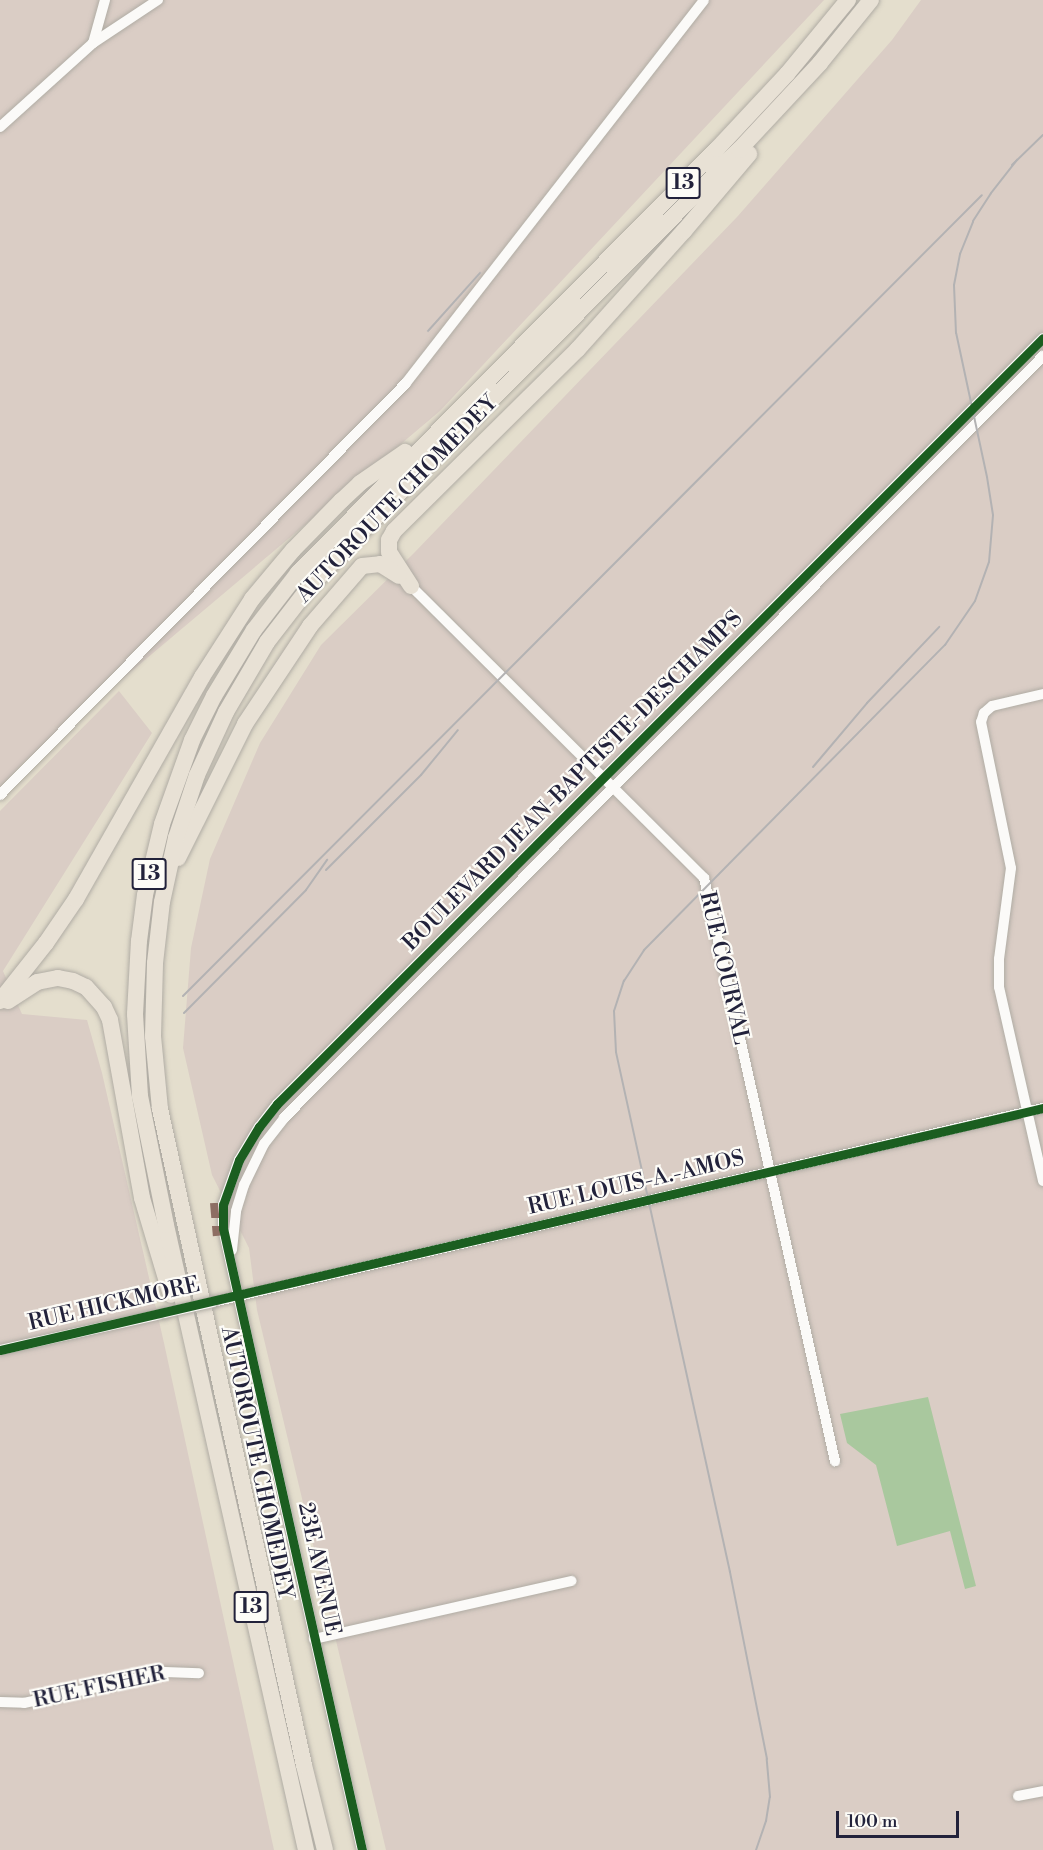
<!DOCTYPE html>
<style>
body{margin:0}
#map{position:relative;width:1043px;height:1850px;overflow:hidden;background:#e4decd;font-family:"Libre Bodoni",serif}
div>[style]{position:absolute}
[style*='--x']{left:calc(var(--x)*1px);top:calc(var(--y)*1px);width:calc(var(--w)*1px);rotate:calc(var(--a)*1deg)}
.industrial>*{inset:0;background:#dacdc5}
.forest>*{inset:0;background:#a9c89e}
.roads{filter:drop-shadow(0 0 2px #b0aca4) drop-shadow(0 0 2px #b0aca4)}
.minor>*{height:10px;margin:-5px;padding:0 5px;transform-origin:5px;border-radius:5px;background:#fbfaf8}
.highway>*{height:16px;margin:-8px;padding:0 8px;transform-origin:8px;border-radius:8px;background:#e8e1d5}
.rail>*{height:2px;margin:-1px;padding:0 1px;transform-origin:1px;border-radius:1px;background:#b3b2b3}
.bridges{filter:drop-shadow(0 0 2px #b0aca4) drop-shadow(0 0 2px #b0aca4)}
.minor-bridge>*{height:10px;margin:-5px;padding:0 5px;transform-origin:5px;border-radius:5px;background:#fbfaf8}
.quiet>*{height:8px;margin-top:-4px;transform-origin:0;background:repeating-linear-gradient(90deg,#8d6e63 0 15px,transparent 0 23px)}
.cycleway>*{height:9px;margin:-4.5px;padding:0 4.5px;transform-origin:4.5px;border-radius:4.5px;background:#1b5e20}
span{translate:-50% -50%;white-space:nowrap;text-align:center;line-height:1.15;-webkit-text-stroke:4.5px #fdfcf7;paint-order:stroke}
.shield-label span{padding:2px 4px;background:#fdfcf7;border:2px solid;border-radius:4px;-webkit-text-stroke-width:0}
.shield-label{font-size:21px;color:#22223b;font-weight:700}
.street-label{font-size:22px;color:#22223b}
.scale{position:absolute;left:836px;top:1811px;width:123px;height:27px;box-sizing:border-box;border:3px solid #22223b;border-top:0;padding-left:8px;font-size:18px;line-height:21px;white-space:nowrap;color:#22223b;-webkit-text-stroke:4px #fdfcf7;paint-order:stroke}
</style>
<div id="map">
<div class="industrial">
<i style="clip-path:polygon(0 0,824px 0,440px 411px,25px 761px,0 787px)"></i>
<i style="clip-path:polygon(921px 0,1043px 0,1043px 1850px,386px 1850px,257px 1310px,249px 1248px,212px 1175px,183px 1048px,191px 948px,210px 859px,260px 743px,321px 645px,414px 553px,737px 217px,892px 40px)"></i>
<i style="clip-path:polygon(119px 691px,152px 733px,3px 971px,22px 1014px,87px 1020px,102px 1073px,164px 1343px,274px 1850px,0 1850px,0 811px)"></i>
</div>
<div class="forest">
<i style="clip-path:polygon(928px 1397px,976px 1586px,965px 1589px,950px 1531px,897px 1546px,876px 1465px,847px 1443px,840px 1414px)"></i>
</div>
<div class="roads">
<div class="minor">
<i style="--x:93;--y:43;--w:45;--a:-74.4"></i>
<i style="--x:0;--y:127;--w:125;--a:-42.1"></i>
<i style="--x:93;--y:43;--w:78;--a:-33.5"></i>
<i style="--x:411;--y:586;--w:414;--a:44.9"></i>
<i style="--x:704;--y:878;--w:598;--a:77.34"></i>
<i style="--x:1043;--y:694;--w:52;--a:166.8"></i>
<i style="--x:992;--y:706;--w:11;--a:139"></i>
<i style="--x:984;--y:713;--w:9;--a:108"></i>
<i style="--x:981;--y:722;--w:149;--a:78.4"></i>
<i style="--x:1011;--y:868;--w:92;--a:97.5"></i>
<i style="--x:999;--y:959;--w:28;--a:90"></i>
<i style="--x:999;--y:987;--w:199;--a:77.2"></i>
<i style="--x:0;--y:795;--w:578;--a:-45.42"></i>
<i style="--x:406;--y:383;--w:485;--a:-52.1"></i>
<i style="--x:232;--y:1250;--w:39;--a:-84"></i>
<i style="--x:236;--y:1211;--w:27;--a:-73"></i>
<i style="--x:244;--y:1185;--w:46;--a:-64"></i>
<i style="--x:264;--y:1144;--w:33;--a:-52"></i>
<i style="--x:284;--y:1118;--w:1076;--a:-45.11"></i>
<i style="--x:213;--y:1302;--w:852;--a:-13.16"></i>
<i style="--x:0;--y:1350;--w:169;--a:-12.6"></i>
<i style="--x:314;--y:1639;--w:264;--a:-12.7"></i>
<i style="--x:0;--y:1702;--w:24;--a:2"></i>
<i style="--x:24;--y:1703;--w:144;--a:-12.4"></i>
<i style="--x:165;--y:1672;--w:34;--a:2"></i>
<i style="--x:1018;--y:1796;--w:25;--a:-11"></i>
<i style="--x:362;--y:1850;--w:637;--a:-102.6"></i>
<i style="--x:223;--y:1228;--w:23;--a:-90"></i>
<i style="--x:223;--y:1205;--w:48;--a:-70.4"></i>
<i style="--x:239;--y:1160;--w:39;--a:-59"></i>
<i style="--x:259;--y:1127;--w:29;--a:-52"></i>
<i style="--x:277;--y:1104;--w:1083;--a:-45"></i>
</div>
<div class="highway">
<i style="--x:411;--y:586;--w:40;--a:-122.9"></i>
<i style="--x:389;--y:552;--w:12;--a:-90"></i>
<i style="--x:389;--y:540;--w:10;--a:-61"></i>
<i style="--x:394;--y:531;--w:259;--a:-44.7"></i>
<i style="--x:578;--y:349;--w:159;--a:-48.1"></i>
<i style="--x:684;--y:231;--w:101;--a:-49.8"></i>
<i style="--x:178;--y:858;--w:150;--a:-63.4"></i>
<i style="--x:245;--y:724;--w:118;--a:-56.4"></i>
<i style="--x:310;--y:626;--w:79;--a:-49.1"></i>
<i style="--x:362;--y:566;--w:18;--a:-6"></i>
<i style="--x:380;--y:564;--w:22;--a:32"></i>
<i style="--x:0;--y:1001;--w:74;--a:-51.6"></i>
<i style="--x:46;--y:943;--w:53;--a:-55.7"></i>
<i style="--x:76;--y:899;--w:255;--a:-60.4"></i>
<i style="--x:202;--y:677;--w:93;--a:-57.3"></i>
<i style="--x:252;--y:599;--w:64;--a:-50.1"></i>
<i style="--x:293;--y:550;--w:69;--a:-45.6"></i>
<i style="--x:341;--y:501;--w:26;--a:-43"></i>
<i style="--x:360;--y:483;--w:55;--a:-34.6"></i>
<i style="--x:8;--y:1001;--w:35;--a:-33"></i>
<i style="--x:37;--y:982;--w:21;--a:-11"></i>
<i style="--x:58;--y:978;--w:15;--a:11"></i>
<i style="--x:73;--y:981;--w:14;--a:25"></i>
<i style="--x:86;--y:987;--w:27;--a:48"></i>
<i style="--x:104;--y:1007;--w:14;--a:65"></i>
<i style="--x:110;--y:1020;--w:181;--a:79.8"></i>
<i style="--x:142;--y:1198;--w:101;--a:73.4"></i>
<i style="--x:306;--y:1850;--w:640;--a:-102.63"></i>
<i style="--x:166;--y:1225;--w:132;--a:-101.4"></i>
<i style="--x:140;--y:1096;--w:82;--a:-93.5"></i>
<i style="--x:135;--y:1014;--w:73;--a:-86.9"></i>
<i style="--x:139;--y:941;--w:46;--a:-82.6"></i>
<i style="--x:145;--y:895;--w:73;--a:-76.5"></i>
<i style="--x:162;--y:824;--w:89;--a:-70.3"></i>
<i style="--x:192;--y:740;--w:49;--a:-63.4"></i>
<i style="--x:214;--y:696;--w:77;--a:-58.8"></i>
<i style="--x:254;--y:630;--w:72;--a:-52.3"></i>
<i style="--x:298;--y:573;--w:596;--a:-45.34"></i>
<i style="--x:717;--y:149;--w:103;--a:-47"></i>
<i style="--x:787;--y:74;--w:96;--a:-50.5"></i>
<i style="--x:325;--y:1850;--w:88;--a:-103.9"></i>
<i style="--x:304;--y:1765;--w:672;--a:-102.38"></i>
<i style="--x:160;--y:1109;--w:73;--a:-95.5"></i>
<i style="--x:153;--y:1036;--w:73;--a:-88.4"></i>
<i style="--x:155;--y:963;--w:61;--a:-83.5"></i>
<i style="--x:162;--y:902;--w:66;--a:-77.7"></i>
<i style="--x:176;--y:838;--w:66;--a:-71.6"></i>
<i style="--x:197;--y:775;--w:69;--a:-65.3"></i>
<i style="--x:226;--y:712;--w:81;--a:-59.6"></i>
<i style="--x:267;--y:642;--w:67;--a:-52.3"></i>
<i style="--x:308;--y:589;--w:65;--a:-47.5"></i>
<i style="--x:352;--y:541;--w:550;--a:-45.29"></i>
<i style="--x:739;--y:150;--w:119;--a:-47"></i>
<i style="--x:820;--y:63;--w:81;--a:-51"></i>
</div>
</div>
<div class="rail">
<i style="--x:1012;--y:165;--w:43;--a:-44.1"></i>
<i style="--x:428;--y:331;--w:78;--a:-48.1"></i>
<i style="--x:813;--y:767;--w:84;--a:-49.8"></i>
<i style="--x:867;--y:703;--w:105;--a:-46.5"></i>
<i style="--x:326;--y:870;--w:134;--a:-45"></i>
<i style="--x:421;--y:775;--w:58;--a:-50.6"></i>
<i style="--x:183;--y:996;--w:1131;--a:-45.07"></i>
<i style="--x:184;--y:1013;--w:173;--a:-45.2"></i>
<i style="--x:306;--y:890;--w:37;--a:-55"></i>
<i style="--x:756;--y:1850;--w:31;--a:-71"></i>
<i style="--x:766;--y:1821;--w:24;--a:-81"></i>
<i style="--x:770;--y:1797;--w:38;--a:-95"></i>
<i style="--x:767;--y:1759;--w:191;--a:-101.2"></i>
<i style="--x:730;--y:1572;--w:532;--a:-102.37"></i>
<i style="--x:616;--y:1052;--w:41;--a:-92.8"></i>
<i style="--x:614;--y:1011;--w:32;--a:-72"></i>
<i style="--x:624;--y:981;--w:37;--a:-57"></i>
<i style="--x:644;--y:950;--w:429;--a:-45.4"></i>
<i style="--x:945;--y:645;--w:53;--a:-55.7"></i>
<i style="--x:975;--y:601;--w:41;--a:-70.3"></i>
<i style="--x:989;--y:562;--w:47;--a:-85.1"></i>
<i style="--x:993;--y:515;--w:38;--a:-99"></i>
<i style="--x:987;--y:477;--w:147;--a:-102.1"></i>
<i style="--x:956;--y:333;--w:48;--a:-92.4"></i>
<i style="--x:954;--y:285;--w:32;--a:-79"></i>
<i style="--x:960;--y:254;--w:35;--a:-68"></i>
<i style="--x:973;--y:221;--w:33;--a:-57"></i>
<i style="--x:991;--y:193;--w:42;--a:-51.8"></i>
</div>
<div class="bridges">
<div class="minor-bridge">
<i style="--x:165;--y:1313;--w:49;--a:-12.9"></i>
</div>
</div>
<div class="quiet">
<i style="--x:214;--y:1203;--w:33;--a:85"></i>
</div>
<div class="cycleway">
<i style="--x:0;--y:1350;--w:1071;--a:-13.06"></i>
<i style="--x:362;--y:1850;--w:637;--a:-102.6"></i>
<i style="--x:223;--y:1228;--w:23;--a:-90"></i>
<i style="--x:223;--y:1205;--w:48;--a:-70.4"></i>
<i style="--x:239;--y:1160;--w:39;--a:-59"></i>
<i style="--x:259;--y:1127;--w:29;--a:-52"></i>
<i style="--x:277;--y:1104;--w:1083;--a:-45"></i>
</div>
<div class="shield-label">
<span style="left:683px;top:183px">13</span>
<span style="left:149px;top:874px">13</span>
<span style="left:251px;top:1607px">13</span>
</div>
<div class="street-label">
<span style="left:397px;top:499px;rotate:-46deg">AUTOROUTE CHOMEDEY</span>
<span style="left:573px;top:781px;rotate:-45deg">BOULEVARD JEAN-BAPTISTE-DESCHAMPS</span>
<span style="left:724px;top:968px;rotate:77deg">RUE COURVAL</span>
<span style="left:636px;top:1183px;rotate:-13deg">RUE LOUIS-A.-AMOS</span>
<span style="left:114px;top:1304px;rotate:-13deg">RUE HICKMORE</span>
<span style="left:257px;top:1463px;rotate:78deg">AUTOROUTE CHOMEDEY</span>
<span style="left:319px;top:1569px;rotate:78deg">23E AVENUE</span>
<span style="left:99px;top:1687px;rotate:-12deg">RUE FISHER</span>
</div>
<div class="scale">100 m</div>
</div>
